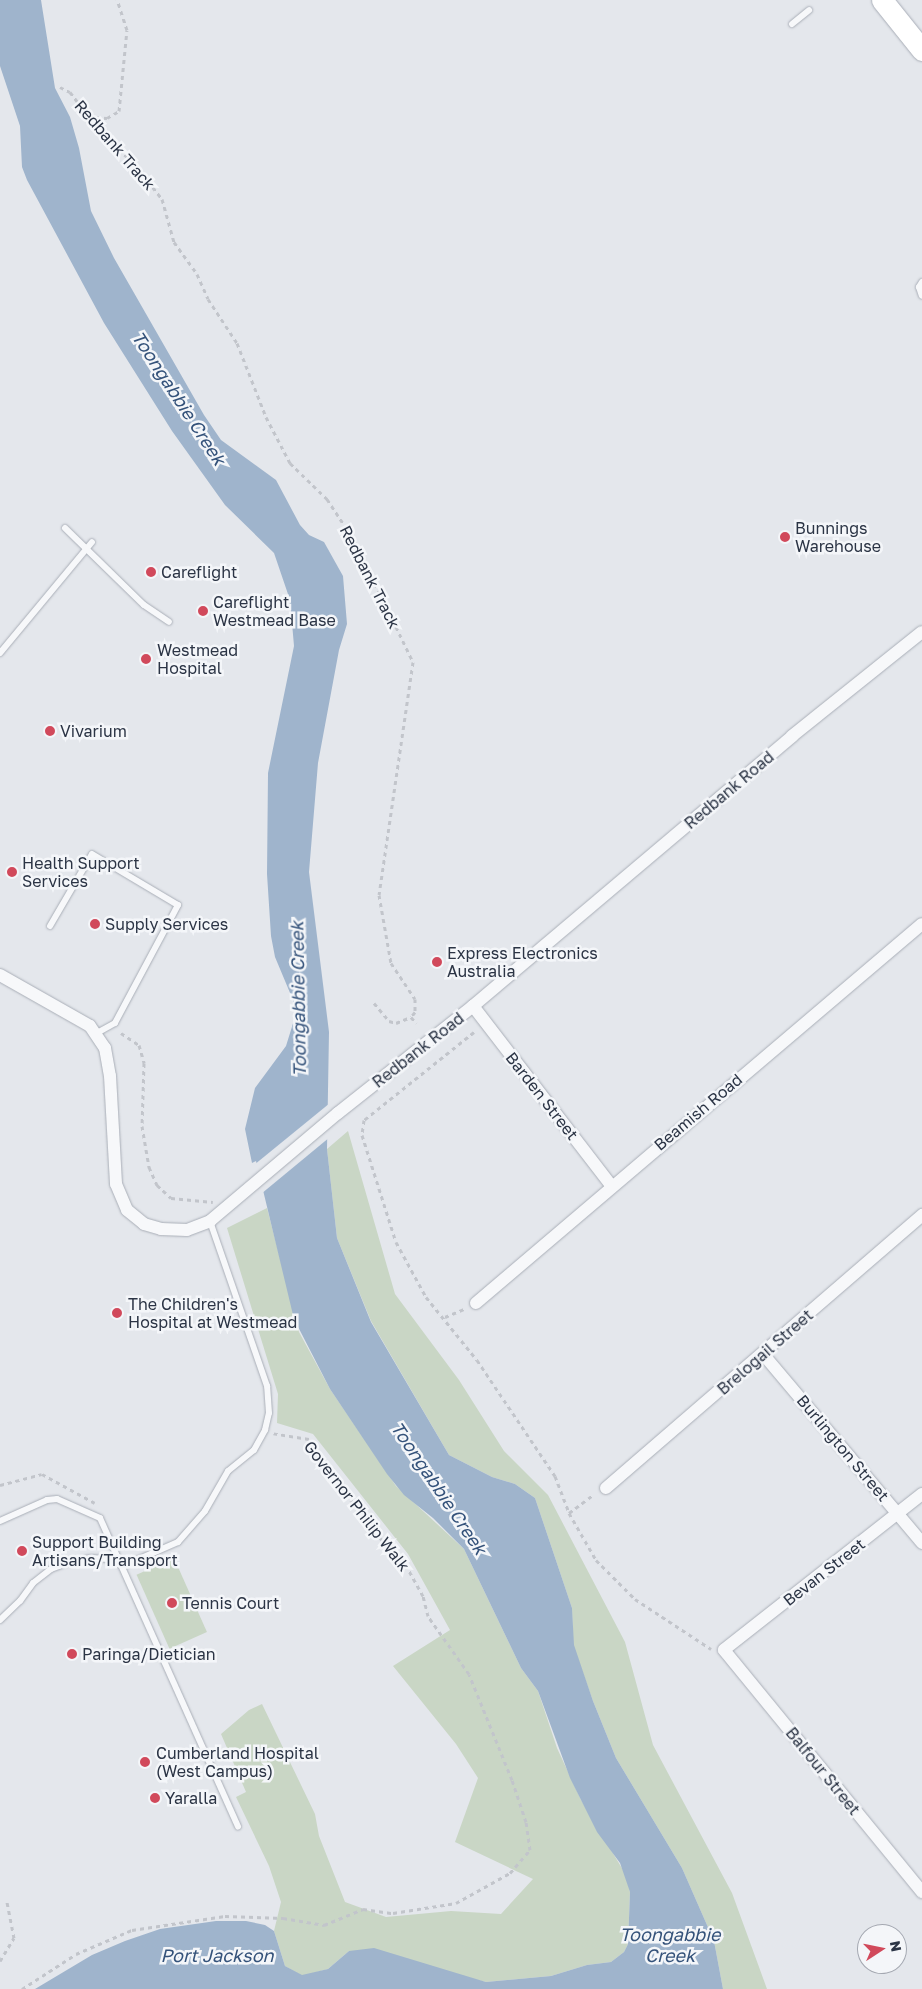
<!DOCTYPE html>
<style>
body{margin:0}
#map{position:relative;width:922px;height:1989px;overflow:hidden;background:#e4e7ec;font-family:"Golos Text",sans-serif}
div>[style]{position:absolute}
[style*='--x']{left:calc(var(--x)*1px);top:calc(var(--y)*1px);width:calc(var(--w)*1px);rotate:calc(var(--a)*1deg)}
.green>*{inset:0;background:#c9d6c5;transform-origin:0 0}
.water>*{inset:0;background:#9fb4cc}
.pier>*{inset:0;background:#e4e7ec}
.path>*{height:3px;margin-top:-1.5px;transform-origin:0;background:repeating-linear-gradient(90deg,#c2c5cb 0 4px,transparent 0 8px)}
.roads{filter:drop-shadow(0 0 1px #a9aeb7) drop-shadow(0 0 1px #a9aeb7)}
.service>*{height:6px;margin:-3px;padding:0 3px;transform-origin:3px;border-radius:3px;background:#f7f8fa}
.minor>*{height:12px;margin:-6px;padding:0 6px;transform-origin:6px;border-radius:6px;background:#f7f8fa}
.trunk>*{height:21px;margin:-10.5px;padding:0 10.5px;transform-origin:10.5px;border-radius:10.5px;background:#fff}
.dots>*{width:14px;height:14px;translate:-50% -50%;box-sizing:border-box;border:2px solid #f4f6f9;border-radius:50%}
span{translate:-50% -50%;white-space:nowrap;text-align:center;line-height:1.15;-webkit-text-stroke:5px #f4f6f9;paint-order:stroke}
.street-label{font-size:16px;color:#2b3445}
.poi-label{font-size:16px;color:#2b3445}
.left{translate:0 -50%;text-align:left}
.water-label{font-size:18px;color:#34527a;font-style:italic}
.north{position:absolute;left:857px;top:1924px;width:50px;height:50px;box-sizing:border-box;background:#f4f6f9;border:1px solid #a4a8b1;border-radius:50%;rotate:79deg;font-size:14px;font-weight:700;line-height:20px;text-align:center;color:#2b3445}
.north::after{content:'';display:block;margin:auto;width:18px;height:22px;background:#d1495b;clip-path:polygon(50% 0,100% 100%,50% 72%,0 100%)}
</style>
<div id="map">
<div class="green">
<i style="clip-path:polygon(348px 1131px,395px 1294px,459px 1380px,504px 1451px,548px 1495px,625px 1642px,653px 1745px,732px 1893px,767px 1989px,723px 1989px,714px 1941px,682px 1868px,616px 1758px,593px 1701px,573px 1645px,572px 1608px,535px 1498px,515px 1484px,492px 1477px,449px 1455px,371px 1321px,337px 1238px,327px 1149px)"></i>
<i style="clip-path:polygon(267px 1208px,299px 1332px,330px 1389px,396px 1486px,464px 1549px,521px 1668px,538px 1691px,557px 1748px,581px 1800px,626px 1875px,630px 1892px,628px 1944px,624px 1952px,611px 1962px,587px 1965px,551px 1976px,486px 1982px,349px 1951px,328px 1969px,302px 1976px,285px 1966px,274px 1931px,281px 1902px,269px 1866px,236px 1797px,246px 1792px,221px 1734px,249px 1710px,262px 1704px,315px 1814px,319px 1836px,345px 1902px,386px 1917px,451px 1911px,501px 1914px,533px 1879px,455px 1842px,478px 1778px,456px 1744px,393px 1666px,450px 1630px,408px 1554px,313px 1434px,277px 1423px,278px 1394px,227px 1228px)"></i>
<i style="left:174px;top:1558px;width:81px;height:41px;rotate:66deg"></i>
</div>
<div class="water">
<i style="clip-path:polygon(0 0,41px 0,55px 88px,70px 117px,79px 148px,91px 211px,114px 258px,204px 415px,221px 440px,276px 480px,300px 525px,309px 535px,324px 542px,343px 576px,347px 624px,339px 650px,318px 763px,309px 872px,329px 1032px,327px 1149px,337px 1238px,371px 1322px,449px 1455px,492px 1477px,515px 1484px,535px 1498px,572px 1608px,574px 1645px,593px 1701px,616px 1758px,682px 1868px,714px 1941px,723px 1989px,35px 1989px,92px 1955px,125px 1941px,160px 1929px,216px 1921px,246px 1921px,265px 1925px,274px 1931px,285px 1966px,302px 1975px,328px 1969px,349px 1951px,374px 1948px,486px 1982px,551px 1976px,587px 1965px,611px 1962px,624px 1952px,628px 1944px,630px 1892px,620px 1863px,597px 1832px,570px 1778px,538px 1691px,521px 1668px,464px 1549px,433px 1518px,404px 1495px,387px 1474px,330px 1389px,294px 1319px,256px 1161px,252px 1163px,245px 1129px,255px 1088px,286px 1046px,295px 1017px,293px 1000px,275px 957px,271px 936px,267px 874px,268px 773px,294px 646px,290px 600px,274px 553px,225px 505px,172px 431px,104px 323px,27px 180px,22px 167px,20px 126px,0 66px)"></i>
</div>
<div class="pier">
<i style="clip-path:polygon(330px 1103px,330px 1137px,261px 1194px,254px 1165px)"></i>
</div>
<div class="path">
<i style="--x:60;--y:87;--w:11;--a:27"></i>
<i style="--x:70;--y:92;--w:59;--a:52.5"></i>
<i style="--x:106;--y:139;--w:35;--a:40"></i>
<i style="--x:133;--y:162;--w:47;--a:51.9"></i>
<i style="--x:162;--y:199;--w:45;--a:74.4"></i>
<i style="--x:174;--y:242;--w:39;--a:54"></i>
<i style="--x:197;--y:274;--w:27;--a:66"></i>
<i style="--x:208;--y:299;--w:53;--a:56.6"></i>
<i style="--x:237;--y:343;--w:79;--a:68.6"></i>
<i style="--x:266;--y:417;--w:52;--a:62.4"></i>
<i style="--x:290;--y:463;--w:52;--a:44.2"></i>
<i style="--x:327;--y:499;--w:49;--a:56.6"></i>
<i style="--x:354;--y:540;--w:136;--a:64.2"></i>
<i style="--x:413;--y:662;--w:235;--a:98.3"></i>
<i style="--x:379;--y:895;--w:69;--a:80"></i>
<i style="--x:391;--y:963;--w:43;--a:56.3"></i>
<i style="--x:415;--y:999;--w:13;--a:90"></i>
<i style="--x:415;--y:1012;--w:6;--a:129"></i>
<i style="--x:411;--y:1017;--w:8;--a:50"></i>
<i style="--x:88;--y:117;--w:19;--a:3"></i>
<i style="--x:107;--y:118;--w:14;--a:-30"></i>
<i style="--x:119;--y:111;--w:81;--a:-84.4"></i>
<i style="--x:127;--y:30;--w:32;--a:-108"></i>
<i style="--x:374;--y:1003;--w:23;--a:50"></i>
<i style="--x:389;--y:1021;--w:7;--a:16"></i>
<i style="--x:396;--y:1023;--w:16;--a:-22"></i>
<i style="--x:474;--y:1032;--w:141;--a:141.3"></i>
<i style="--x:364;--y:1120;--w:15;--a:98"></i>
<i style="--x:362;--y:1135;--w:112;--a:72.4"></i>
<i style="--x:396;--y:1242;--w:63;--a:61.4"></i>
<i style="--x:426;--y:1297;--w:81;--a:51"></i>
<i style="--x:477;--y:1360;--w:140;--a:56.1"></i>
<i style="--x:555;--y:1476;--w:40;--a:69"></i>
<i style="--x:569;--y:1513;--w:54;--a:60.1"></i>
<i style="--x:596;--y:1560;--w:55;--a:45"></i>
<i style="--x:635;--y:1599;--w:91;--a:33.3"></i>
<i style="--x:121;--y:1033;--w:22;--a:34"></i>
<i style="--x:139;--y:1045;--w:19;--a:74"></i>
<i style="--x:144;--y:1063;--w:63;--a:91.8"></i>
<i style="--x:142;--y:1126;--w:42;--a:80.3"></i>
<i style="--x:149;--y:1167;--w:20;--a:66"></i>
<i style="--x:157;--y:1185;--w:19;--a:43"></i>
<i style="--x:171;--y:1198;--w:42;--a:5.4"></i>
<i style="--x:445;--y:1317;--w:21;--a:-23"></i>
<i style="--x:0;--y:1485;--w:43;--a:-14.7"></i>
<i style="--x:42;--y:1474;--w:60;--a:28.7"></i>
<i style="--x:569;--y:1513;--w:31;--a:-37"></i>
<i style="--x:0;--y:1961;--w:27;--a:-59"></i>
<i style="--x:14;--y:1938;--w:38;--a:-101"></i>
<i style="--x:22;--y:1989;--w:64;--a:-32.9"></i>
<i style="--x:76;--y:1954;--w:61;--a:-23.2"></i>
<i style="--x:132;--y:1930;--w:94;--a:-8.6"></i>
<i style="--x:225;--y:1916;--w:58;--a:2"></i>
<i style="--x:283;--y:1918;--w:42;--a:9.7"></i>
<i style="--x:324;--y:1925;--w:42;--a:-22.3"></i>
<i style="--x:363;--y:1909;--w:30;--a:8"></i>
<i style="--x:393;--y:1913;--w:64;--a:-9"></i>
<i style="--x:456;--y:1903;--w:62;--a:-29.1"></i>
<i style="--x:510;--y:1873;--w:30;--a:-49"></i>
<i style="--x:530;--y:1850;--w:28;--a:-98"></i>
<i style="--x:526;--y:1822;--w:44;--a:-108.4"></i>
<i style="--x:512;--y:1780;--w:114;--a:-112.1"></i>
<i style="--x:469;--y:1674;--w:71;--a:-125.3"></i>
<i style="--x:428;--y:1616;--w:21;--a:-104"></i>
<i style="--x:423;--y:1596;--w:38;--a:-119"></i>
<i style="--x:405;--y:1563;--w:48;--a:-135"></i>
<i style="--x:371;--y:1529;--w:109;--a:-124.6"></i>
<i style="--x:309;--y:1439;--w:36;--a:-171"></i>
</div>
<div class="roads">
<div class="service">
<i style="--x:792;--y:24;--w:22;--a:-39"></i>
<i style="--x:922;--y:282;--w:6;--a:121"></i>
<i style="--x:919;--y:287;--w:9;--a:72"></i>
<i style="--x:65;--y:528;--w:110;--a:44.3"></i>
<i style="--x:144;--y:605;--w:30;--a:34"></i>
<i style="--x:0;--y:653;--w:144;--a:-50.3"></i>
<i style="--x:50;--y:926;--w:83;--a:-59.7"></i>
<i style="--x:92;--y:854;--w:100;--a:30.7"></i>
<i style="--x:178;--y:905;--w:134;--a:118.1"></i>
<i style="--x:115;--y:1023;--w:23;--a:151"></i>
<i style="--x:0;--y:1521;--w:51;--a:-24.1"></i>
<i style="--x:47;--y:1500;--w:10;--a:-6"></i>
<i style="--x:57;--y:1499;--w:47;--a:23.8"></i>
<i style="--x:100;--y:1518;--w:338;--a:65.9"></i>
<i style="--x:0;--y:1620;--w:28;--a:-44"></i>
<i style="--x:20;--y:1601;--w:22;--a:-54"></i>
<i style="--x:33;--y:1583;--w:23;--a:-38"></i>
<i style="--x:51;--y:1569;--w:22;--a:-21"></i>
<i style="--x:72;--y:1561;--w:19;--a:-9"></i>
<i style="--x:91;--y:1558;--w:17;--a:3"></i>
<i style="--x:108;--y:1559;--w:17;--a:25"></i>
<i style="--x:123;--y:1566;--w:60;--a:-23.6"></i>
<i style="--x:178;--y:1542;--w:41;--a:-48.9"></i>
<i style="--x:205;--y:1511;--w:46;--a:-60.1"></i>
<i style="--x:228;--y:1471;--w:33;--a:-39"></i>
<i style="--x:254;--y:1450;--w:23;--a:-61"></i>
<i style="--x:265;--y:1430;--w:17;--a:-77"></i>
<i style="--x:269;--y:1413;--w:27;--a:-94"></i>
<i style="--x:267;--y:1386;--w:175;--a:-109.1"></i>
</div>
<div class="minor">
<i style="--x:0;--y:975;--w:103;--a:29.5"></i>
<i style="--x:90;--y:1026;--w:27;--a:56"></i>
<i style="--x:105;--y:1048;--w:28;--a:80"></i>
<i style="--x:110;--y:1076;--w:108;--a:86.8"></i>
<i style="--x:116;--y:1184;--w:28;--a:67"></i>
<i style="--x:127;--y:1210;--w:22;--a:39"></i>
<i style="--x:144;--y:1224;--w:18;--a:16"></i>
<i style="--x:161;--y:1229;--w:26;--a:2"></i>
<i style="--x:187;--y:1230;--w:25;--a:-21"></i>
<i style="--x:210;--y:1221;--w:167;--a:-40.2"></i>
<i style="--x:338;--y:1113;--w:172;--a:-38.4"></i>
<i style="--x:473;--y:1006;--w:418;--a:-40.2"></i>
<i style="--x:792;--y:736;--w:166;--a:-38.7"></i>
<i style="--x:473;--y:1006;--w:226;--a:52.4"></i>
<i style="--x:476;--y:1303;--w:585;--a:-40.36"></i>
<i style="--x:763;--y:1354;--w:247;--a:49.9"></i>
<i style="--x:606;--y:1488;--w:418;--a:-40.8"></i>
<i style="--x:922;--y:1494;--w:252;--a:141.8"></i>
<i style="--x:724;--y:1650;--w:313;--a:50.7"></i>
</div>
<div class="trunk">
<i style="--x:882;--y:0;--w:64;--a:51.3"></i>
</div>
</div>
<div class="dots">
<i style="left:785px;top:537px;background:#d1495b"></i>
<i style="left:151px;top:572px;background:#d1495b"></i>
<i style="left:203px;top:611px;background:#d1495b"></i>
<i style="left:146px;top:659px;background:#d1495b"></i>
<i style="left:50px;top:731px;background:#d1495b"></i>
<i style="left:12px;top:872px;background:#d1495b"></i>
<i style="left:95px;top:924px;background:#d1495b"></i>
<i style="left:437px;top:962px;background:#d1495b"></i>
<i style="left:117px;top:1313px;background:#d1495b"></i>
<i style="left:22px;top:1551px;background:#d1495b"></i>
<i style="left:172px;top:1603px;background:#d1495b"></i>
<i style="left:72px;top:1654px;background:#d1495b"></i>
<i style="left:145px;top:1762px;background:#d1495b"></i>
<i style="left:155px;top:1798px;background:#d1495b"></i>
</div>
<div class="street-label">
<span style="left:115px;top:145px;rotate:49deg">Redbank Track</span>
<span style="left:370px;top:577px;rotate:63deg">Redbank Track</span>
<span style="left:729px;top:790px;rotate:-40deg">Redbank Road</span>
<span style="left:418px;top:1050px;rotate:-38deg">Redbank Road</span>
<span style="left:542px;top:1096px;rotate:52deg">Barden Street</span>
<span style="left:698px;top:1112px;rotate:-40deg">Beamish Road</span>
<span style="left:765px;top:1352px;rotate:-41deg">Brelogail Street</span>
<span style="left:843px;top:1448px;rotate:50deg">Burlington Street</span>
<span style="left:357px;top:1506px;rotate:52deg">Governor Philip Walk</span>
<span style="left:824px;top:1572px;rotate:-38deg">Bevan Street</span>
<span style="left:823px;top:1771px;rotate:51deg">Balfour Street</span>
</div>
<div class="poi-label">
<span class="left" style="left:795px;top:537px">Bunnings<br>Warehouse</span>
<span class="left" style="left:161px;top:572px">Careflight</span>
<span class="left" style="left:213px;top:611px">Careflight<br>Westmead Base</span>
<span class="left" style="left:157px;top:659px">Westmead<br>Hospital</span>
<span class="left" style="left:60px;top:731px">Vivarium</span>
<span class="left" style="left:22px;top:872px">Health Support<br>Services</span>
<span class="left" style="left:105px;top:924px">Supply Services</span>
<span class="left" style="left:447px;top:962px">Express Electronics<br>Australia</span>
<span class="left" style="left:128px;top:1313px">The Children's<br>Hospital at Westmead</span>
<span class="left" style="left:32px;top:1551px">Support Building<br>Artisans/Transport</span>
<span class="left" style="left:182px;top:1603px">Tennis Court</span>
<span class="left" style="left:82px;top:1654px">Paringa/Dietician</span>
<span class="left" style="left:156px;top:1762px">Cumberland Hospital<br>(West Campus)</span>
<span class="left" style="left:165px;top:1798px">Yaralla</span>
</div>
<div class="water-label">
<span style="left:179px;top:398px;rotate:57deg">Toongabbie Creek</span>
<span style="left:298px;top:999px;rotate:-91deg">Toongabbie Creek</span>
<span style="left:439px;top:1488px;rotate:56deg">Toongabbie Creek</span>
<span style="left:670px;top:1945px">Toongabbie<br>Creek</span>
<span style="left:217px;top:1955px">Port Jackson</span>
</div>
<div class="north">N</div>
</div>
